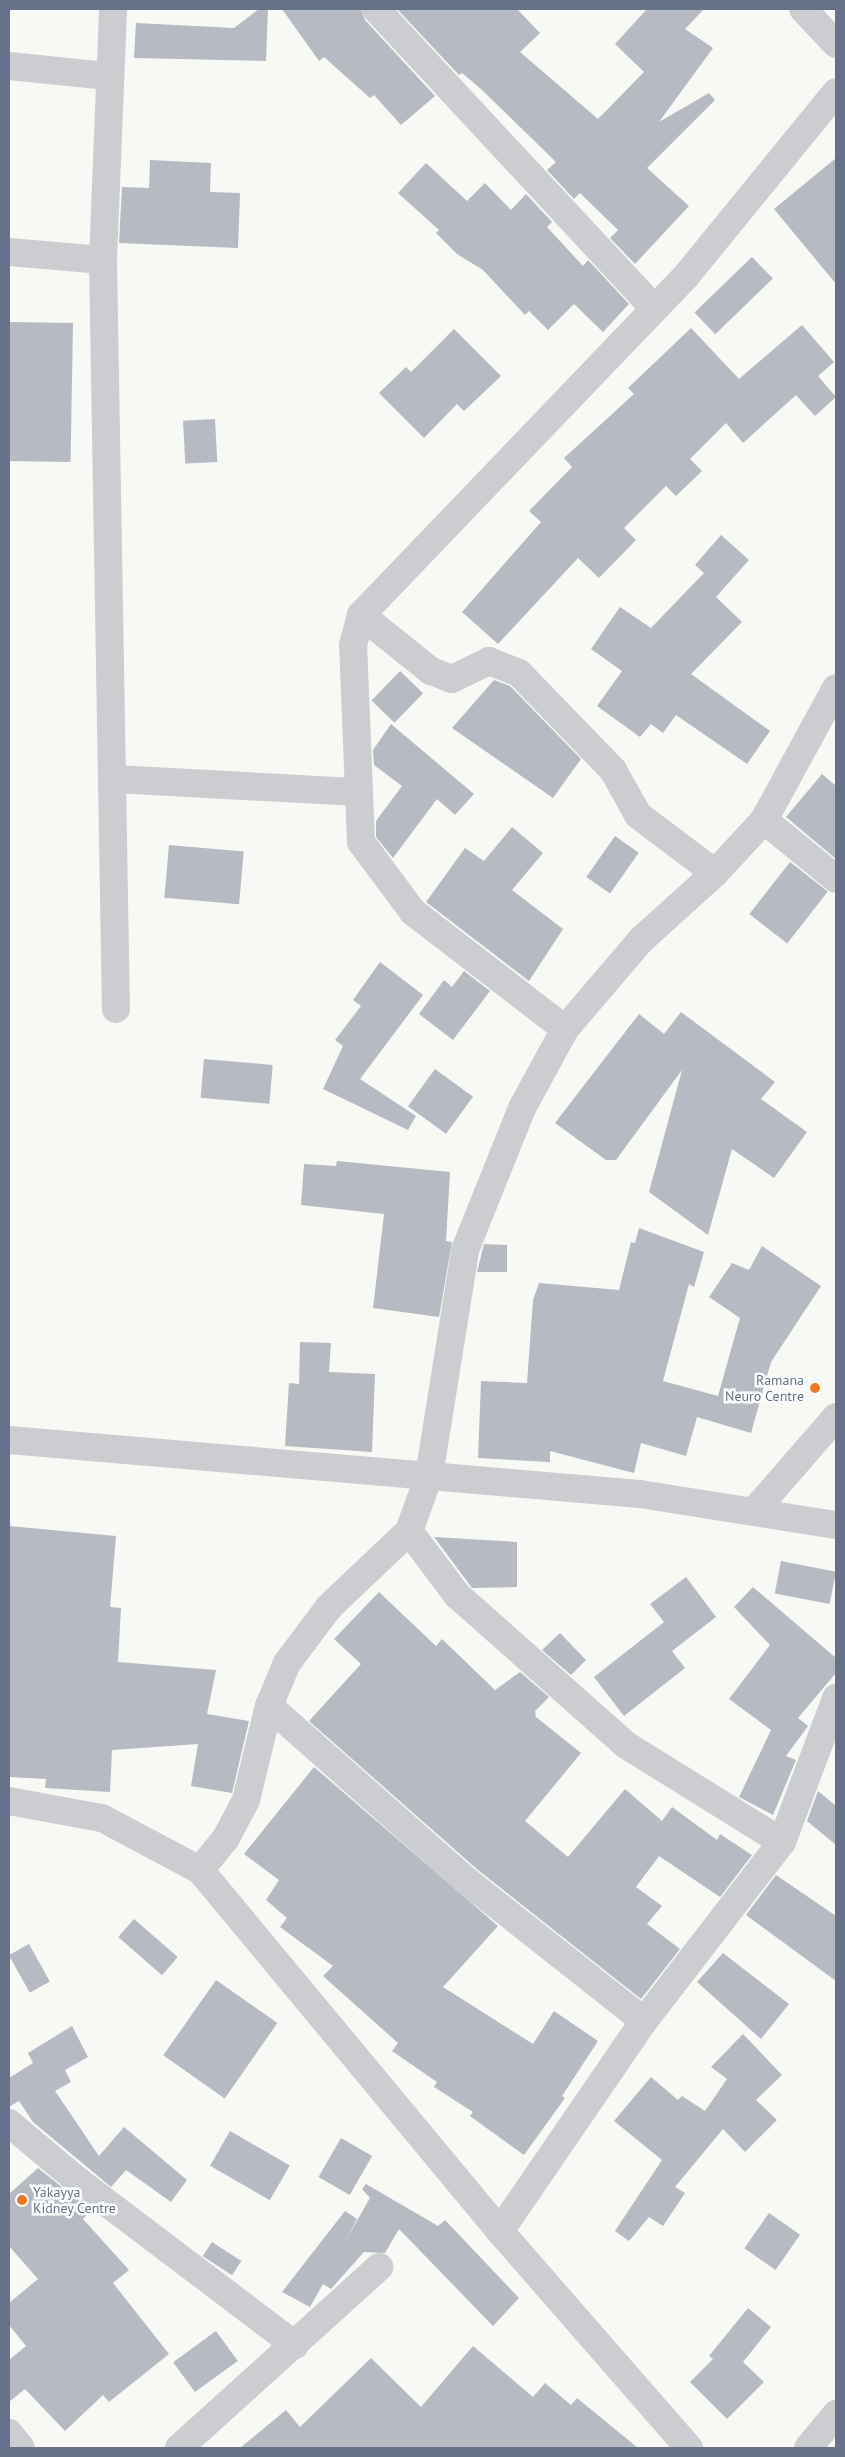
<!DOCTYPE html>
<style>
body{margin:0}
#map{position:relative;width:845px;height:2457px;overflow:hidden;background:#f8f9f5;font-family:"PT Sans",sans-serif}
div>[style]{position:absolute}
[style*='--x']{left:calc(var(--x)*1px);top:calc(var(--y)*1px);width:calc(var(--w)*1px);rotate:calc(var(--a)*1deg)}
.building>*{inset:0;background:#b5bac3;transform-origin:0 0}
.minor>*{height:28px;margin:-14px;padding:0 14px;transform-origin:14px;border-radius:14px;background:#cbcdd1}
.dots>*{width:14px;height:14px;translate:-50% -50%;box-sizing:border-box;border:2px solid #fff;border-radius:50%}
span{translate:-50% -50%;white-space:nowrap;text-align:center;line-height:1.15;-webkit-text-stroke:5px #fff;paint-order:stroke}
.poi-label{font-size:14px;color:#65728a}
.right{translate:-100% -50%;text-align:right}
.left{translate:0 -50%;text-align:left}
.frame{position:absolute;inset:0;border:10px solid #65728a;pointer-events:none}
</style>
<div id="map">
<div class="building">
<i style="clip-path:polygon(259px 9px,268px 9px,266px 61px,134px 58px,136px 23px,234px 28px)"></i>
<i style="clip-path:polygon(282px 9px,361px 9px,365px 20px,435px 96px,401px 125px,374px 95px,370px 98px,324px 57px,319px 61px)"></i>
<i style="clip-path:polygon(397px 9px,517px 9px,540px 33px,520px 52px,598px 119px,644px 72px,615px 44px,647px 9px,704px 9px,685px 29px,713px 48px,659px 122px,709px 93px,715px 100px,647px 168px,689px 206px,635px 264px,610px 238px,618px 230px,580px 193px,574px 199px,547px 170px,556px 162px,481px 89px,462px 73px,459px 75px)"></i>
<i style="clip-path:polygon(836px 158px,836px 284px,774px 209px)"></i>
<i style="clip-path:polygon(150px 160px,211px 163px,210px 192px,240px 193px,238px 248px,119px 243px,122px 187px,149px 188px)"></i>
<i style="clip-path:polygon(426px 163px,467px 201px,485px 183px,511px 210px,526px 194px,552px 222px,547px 227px,583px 266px,588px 260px,629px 304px,603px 332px,574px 304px,548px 330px,529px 311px,525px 315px,483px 270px,457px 254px,436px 233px,439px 230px,398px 193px)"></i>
<i style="left:752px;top:257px;width:30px;height:80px;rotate:46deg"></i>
<i style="left:9px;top:322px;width:64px;height:139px;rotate:1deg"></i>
<i style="clip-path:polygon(802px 325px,834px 362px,818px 376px,836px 397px,815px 416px,796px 395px,743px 443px,726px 423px,690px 459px,702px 471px,676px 496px,666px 486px,624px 528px,636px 540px,599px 578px,578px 558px,498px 644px,462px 612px,541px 522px,529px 511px,572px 467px,564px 458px,634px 394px,628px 388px,691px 328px,739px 379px)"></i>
<i style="clip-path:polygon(454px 329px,501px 376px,464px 411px,457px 404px,424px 438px,379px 393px,406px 367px,411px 372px)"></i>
<i style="left:215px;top:419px;width:43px;height:32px;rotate:87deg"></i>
<i style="clip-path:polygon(721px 535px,749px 560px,716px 597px,742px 622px,691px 674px,770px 731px,747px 764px,676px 715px,663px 733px,651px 724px,640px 737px,597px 706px,622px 671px,591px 649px,620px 607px,651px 628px,704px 573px,695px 565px)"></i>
<i style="left:400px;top:671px;width:32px;height:41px;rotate:44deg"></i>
<i style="clip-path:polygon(494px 680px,510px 686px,581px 759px,553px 798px,452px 728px)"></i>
<i style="clip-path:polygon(391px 724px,474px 794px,455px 815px,437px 799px,393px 858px,376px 837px,376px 821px,402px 786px,374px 765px,373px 750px)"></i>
<i style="clip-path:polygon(822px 774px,836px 786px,836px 859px,786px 817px)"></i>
<i style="clip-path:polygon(512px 827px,543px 853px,512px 890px,563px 929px,529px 981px,426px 902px,465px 848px,484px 861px)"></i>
<i style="left:615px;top:836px;width:29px;height:50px;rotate:35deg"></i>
<i style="left:169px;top:845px;width:75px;height:53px;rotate:5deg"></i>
<i style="left:790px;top:862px;width:48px;height:66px;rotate:38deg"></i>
<i style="clip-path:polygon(380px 962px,423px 995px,360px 1079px,416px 1116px,408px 1130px,323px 1089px,343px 1046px,335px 1040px,361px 1006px,353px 1000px)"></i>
<i style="clip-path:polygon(464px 971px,490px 991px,453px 1040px,419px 1014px,444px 980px,452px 987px)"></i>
<i style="clip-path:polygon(681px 1012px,775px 1082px,761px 1099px,807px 1132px,774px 1178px,732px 1149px,708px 1235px,649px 1192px,682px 1070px,616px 1160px,606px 1160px,555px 1123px,639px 1014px,664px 1034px)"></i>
<i style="left:204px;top:1059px;width:69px;height:39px;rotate:5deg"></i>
<i style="left:435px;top:1069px;width:47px;height:46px;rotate:36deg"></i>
<i style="clip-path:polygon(337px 1161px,450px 1172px,446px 1241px,452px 1242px,439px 1317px,373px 1308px,384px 1214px,301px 1205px,304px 1164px,336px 1166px)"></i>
<i style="clip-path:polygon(639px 1228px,704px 1252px,694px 1287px,689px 1284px,663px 1381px,718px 1396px,740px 1318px,709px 1297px,732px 1263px,749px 1270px,762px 1246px,821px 1286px,771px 1362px,751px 1433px,697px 1417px,686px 1456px,641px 1443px,634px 1473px,550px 1451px,550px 1462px,478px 1458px,481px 1381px,527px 1383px,533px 1300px,539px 1283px,619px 1290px,631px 1242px,635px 1243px)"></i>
<i style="clip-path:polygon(484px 1244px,507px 1245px,507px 1272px,477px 1272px)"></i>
<i style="clip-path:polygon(300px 1342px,331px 1343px,329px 1372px,375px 1374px,372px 1452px,285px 1446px,289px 1383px,299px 1384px)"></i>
<i style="clip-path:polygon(9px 1526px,116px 1536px,110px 1607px,121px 1608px,118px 1662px,216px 1670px,207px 1714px,249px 1721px,232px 1793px,191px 1786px,198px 1744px,112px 1750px,110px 1792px,45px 1788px,46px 1779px,9px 1777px)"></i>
<i style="clip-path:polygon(434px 1537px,517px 1542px,517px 1587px,472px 1588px)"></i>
<i style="left:781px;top:1561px;width:56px;height:33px;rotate:11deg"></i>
<i style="clip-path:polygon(686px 1577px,716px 1617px,672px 1651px,685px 1668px,624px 1716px,594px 1677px,664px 1622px,650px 1604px)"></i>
<i style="clip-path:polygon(753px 1587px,836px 1658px,836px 1673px,798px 1718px,808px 1726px,786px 1756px,796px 1760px,773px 1815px,739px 1797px,771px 1730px,729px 1699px,770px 1645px,734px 1607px)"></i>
<i style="clip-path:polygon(379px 1592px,436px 1646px,442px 1639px,495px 1690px,520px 1672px,549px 1697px,535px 1711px,536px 1717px,581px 1753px,525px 1821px,568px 1857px,625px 1789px,662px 1821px,672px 1807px,717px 1840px,720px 1834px,752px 1855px,720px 1897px,659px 1856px,636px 1887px,662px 1906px,647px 1924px,680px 1949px,641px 1999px,478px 1870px,309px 1721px,361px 1664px,334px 1639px)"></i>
<i style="clip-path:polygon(560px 1633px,586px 1660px,571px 1675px,542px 1650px)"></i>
<i style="clip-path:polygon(314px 1767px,498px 1926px,443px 1987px,533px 2044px,554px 2011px,598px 2041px,562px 2096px,565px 2098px,524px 2155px,470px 2116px,473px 2112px,434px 2087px,437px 2082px,392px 2051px,398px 2043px,323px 1976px,333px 1966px,280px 1927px,287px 1918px,266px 1900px,279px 1880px,244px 1854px)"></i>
<i style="clip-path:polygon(818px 1791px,836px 1806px,836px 1845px,807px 1821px)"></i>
<i style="clip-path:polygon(776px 1875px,836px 1916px,836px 1981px,746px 1915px)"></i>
<i style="left:134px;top:1919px;width:58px;height:24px;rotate:41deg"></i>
<i style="left:29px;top:1944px;width:43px;height:23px;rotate:61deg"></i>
<i style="clip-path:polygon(723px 1953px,789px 2004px,761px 2039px,697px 1982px)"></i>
<i style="left:216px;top:1980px;width:75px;height:92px;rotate:35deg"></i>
<i style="clip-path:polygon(72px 2026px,88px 2057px,65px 2070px,71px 2082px,55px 2091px,99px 2156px,124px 2127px,187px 2180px,171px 2202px,126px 2170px,111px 2187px,33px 2122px,19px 2101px,9px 2107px,9px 2078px,33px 2063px,28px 2053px)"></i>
<i style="clip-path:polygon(743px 2034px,782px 2075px,756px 2100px,777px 2120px,745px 2152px,723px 2129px,675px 2187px,685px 2193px,663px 2226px,649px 2217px,629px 2241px,615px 2231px,662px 2160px,614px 2121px,651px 2077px,678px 2100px,682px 2096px,705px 2111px,727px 2079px,711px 2067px)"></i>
<i style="left:230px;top:2131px;width:69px;height:40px;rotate:30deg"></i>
<i style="left:341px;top:2138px;width:36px;height:45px;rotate:30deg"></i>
<i style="clip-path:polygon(38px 2168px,91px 2210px,83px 2219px,129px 2270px,113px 2283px,169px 2354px,109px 2402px,103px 2395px,65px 2431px,25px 2389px,9px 2402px,9px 2360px,26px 2346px,9px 2325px,9px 2303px,38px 2279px,9px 2246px,9px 2194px)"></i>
<i style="clip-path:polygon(366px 2184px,438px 2226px,445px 2220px,519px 2298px,493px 2326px,399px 2229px,385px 2253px,364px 2252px,331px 2289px,323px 2284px,310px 2307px,282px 2292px,345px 2211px,357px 2219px,346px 2240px,370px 2198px,362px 2189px)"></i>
<i style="left:769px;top:2213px;width:38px;height:43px;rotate:35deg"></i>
<i style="left:212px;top:2242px;width:35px;height:17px;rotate:33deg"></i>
<i style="clip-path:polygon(748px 2308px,771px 2327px,743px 2362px,764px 2382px,727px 2419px,690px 2382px,713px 2359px,709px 2356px)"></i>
<i style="left:216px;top:2331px;width:37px;height:53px;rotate:54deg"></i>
<i style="clip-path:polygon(473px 2346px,533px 2397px,545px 2383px,571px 2405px,577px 2398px,638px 2448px,240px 2448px,286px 2410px,300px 2427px,371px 2358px,421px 2407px)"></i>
</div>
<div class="minor">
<i style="--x:376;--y:9;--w:408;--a:47.1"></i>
<i style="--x:803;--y:9;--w:48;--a:46.7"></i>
<i style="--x:9;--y:66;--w:100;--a:5.8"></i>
<i style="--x:9;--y:252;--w:94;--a:4.9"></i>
<i style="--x:103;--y:260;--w:749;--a:89.01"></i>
<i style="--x:103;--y:260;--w:251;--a:-87.7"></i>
<i style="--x:361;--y:615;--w:90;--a:38.7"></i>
<i style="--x:431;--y:671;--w:22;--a:21"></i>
<i style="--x:452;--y:679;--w:41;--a:-25.9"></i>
<i style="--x:489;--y:661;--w:32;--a:22"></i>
<i style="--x:519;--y:673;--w:135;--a:45.9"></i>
<i style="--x:613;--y:770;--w:51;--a:60.9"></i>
<i style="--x:638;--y:815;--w:96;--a:37"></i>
<i style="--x:115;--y:779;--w:243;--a:3.1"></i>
<i style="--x:764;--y:820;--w:93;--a:39.3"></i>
<i style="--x:565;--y:1029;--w:192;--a:-142.4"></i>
<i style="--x:413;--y:912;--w:87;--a:-126.6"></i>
<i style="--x:361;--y:842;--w:197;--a:-92.3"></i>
<i style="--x:353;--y:645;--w:31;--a:-75"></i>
<i style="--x:361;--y:615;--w:470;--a:-46.2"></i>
<i style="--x:686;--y:276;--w:237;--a:-50.8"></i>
<i style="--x:9;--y:1440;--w:633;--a:4.89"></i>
<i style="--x:640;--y:1494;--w:198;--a:9"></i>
<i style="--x:756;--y:1509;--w:122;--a:-49"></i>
<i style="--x:269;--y:1706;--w:266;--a:41.5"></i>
<i style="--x:468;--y:1882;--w:224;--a:38.3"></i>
<i style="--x:9;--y:1801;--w:95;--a:10.4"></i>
<i style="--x:102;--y:1818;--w:111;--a:28"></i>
<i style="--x:200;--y:1870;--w:469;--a:50.3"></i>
<i style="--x:782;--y:1842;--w:184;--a:-148.1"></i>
<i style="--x:626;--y:1745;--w:226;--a:-138.4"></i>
<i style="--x:457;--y:1595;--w:80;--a:-126.9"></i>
<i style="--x:409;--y:1531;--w:59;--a:-70"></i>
<i style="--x:429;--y:1476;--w:229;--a:-80.9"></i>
<i style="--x:465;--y:1250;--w:153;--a:-68.1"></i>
<i style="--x:522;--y:1108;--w:90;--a:-61.4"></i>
<i style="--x:565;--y:1029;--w:118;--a:-49.5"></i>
<i style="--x:642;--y:939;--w:98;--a:-42.1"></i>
<i style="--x:715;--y:873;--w:72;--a:-47.2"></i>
<i style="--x:764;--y:820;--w:150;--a:-61.4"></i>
<i style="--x:200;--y:1870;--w:41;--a:-50.9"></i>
<i style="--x:226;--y:1838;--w:43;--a:-62.2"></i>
<i style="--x:246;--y:1800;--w:97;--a:-76.3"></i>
<i style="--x:269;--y:1706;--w:47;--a:-67.3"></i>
<i style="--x:287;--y:1663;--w:70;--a:-53.1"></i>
<i style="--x:329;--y:1607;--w:110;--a:-43.5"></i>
<i style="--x:9;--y:2123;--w:90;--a:40"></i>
<i style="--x:78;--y:2181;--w:272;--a:37.1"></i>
<i style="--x:9;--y:2433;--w:19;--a:51"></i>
<i style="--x:179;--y:2448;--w:270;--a:-42.1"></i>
<i style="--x:689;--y:2448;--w:288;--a:-131.1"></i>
<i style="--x:500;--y:2231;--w:255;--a:-55.6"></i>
<i style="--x:644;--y:2021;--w:226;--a:-52.4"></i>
<i style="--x:782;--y:1842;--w:154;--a:-69.4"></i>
<i style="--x:808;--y:2448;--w:44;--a:-50.5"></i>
</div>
<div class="dots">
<i style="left:815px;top:1388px;background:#f4771a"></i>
<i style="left:22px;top:2200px;background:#f4771a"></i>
</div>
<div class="poi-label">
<span class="right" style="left:804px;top:1388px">Ramana<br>Neuro Centre</span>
<span class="left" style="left:33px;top:2200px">Yakayya<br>Kidney Centre</span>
</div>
<div class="frame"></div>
</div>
